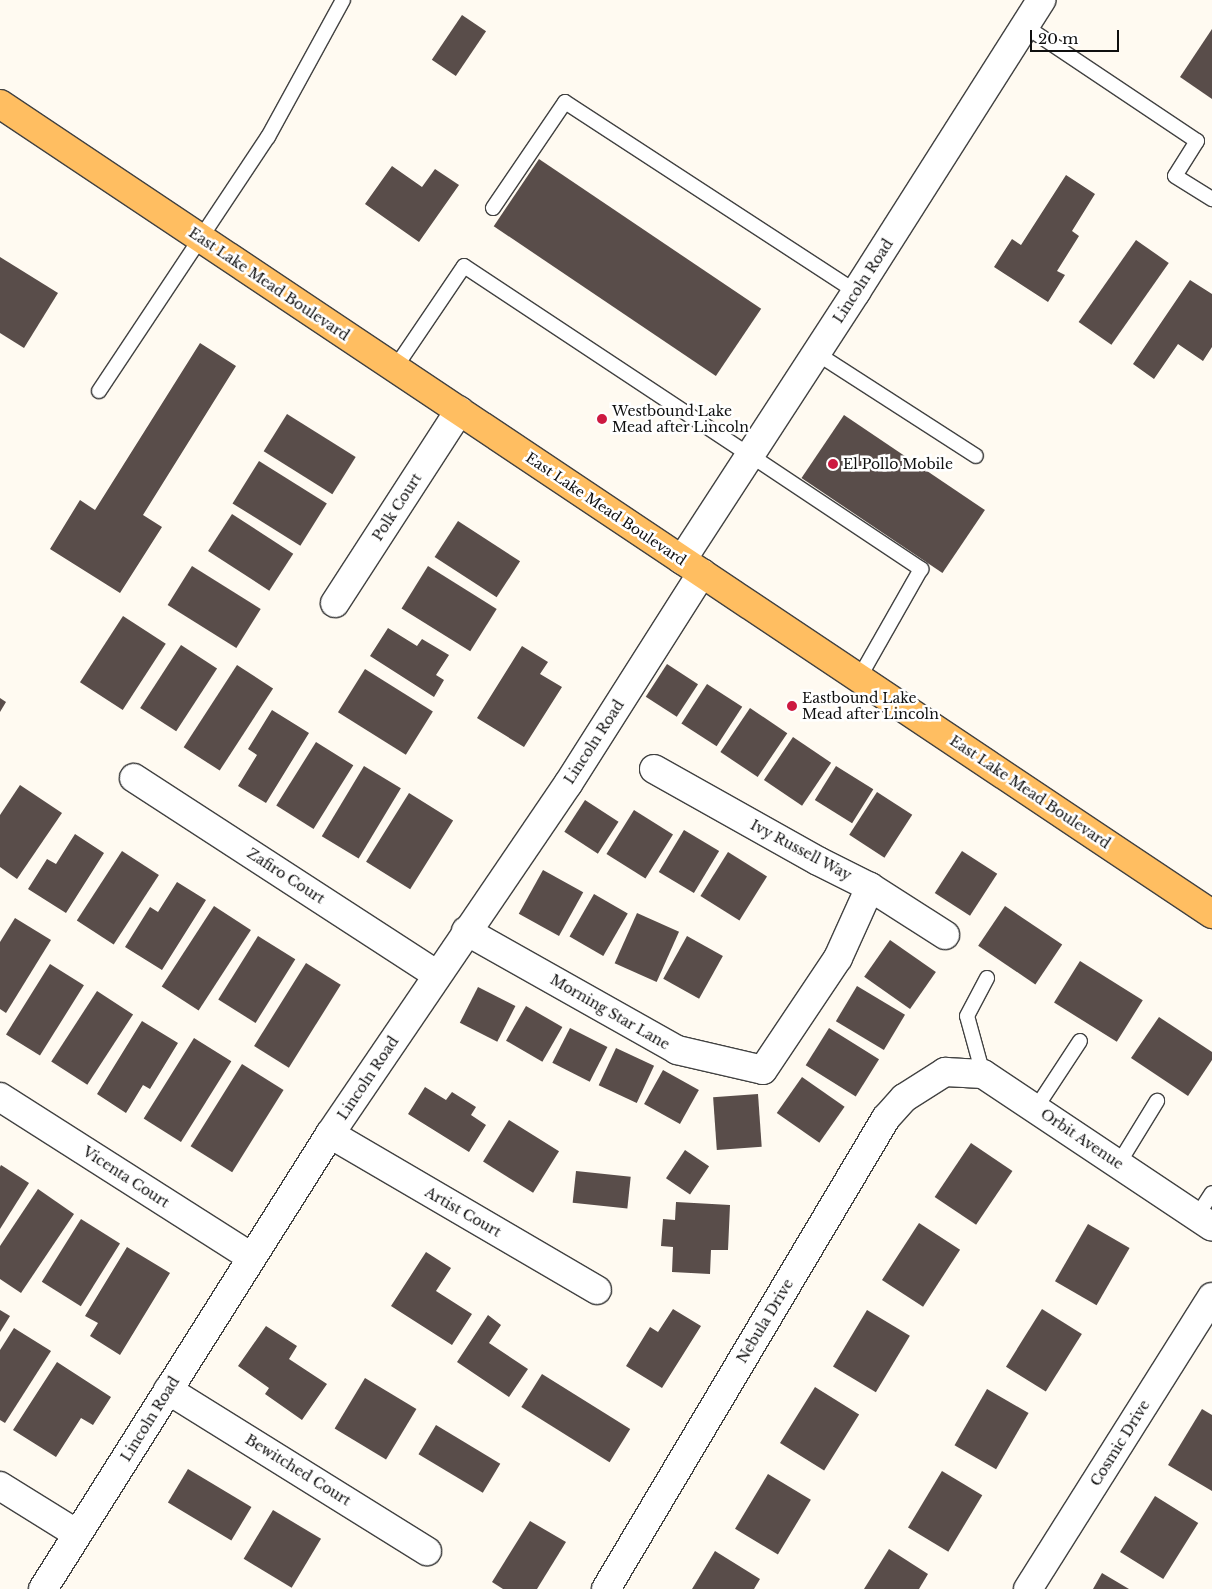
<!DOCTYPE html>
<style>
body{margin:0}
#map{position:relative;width:1212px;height:1589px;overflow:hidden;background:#fffaf1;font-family:"Libre Baskerville",serif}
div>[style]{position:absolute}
.building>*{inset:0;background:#594d4a;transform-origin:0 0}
.roads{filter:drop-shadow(1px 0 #424242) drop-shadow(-1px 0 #424242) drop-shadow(0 1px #424242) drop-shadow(0 -1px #424242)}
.lane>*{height:14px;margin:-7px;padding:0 7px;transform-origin:7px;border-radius:7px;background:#fff}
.street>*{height:28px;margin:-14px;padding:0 14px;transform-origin:14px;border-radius:14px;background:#fff}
.primary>*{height:28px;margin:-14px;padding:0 14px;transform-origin:14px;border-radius:14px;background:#ffbe61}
.dots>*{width:14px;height:14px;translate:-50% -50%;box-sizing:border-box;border:2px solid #fff;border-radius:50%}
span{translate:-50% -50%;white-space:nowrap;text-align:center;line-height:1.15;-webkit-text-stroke:5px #fff;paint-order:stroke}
.street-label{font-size:14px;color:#0f0f0f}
.poi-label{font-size:14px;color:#0f0f0f}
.left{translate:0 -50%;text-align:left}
.scale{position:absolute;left:1030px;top:30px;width:89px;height:22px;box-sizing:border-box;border:2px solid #0f0f0f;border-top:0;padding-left:6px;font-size:15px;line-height:18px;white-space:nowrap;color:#0f0f0f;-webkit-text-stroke:4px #fff;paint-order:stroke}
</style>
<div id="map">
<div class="building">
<i style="left:462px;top:15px;width:29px;height:54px;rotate:34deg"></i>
<i style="clip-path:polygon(1212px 29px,1212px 99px,1180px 77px)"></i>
<i style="left:539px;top:159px;width:268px;height:81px;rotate:34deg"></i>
<i style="clip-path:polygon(392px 166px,422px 187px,435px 169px,459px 185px,419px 242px,365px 204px)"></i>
<i style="clip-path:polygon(1066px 175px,1095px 194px,1072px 231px,1079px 236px,1057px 271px,1065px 275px,1048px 302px,994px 267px,1012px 239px,1021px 245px)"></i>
<i style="left:1136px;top:240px;width:40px;height:100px;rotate:35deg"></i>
<i style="clip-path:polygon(0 257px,58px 293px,24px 348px,0 333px)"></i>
<i style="clip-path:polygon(1190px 280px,1212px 294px,1212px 347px,1203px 361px,1178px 344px,1154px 379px,1133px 364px)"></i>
<i style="clip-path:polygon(200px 343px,236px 366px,143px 515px,162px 527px,120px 593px,50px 549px,80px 500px,95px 510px)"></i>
<i style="left:287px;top:414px;width:81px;height:44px;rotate:32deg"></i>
<i style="left:844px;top:415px;width:170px;height:76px;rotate:34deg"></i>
<i style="left:259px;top:461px;width:80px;height:50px;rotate:32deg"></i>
<i style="left:232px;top:514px;width:73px;height:44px;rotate:33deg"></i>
<i style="left:458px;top:521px;width:74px;height:43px;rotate:33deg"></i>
<i style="left:192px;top:566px;width:81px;height:46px;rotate:32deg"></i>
<i style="left:428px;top:566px;width:81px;height:50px;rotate:32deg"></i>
<i style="left:123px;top:616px;width:51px;height:79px;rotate:33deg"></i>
<i style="clip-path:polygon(388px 628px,417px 646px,422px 639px,449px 655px,436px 675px,444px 680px,434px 697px,370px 656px)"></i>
<i style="left:181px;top:645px;width:43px;height:75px;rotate:33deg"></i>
<i style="clip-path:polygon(522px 646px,548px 662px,540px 674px,562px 687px,524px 747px,477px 718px)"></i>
<i style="left:667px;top:664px;width:37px;height:39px;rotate:33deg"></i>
<i style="left:237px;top:665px;width:43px;height:98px;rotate:33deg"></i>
<i style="left:365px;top:669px;width:80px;height:51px;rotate:32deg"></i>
<i style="left:707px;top:684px;width:42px;height:47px;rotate:33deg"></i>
<i style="clip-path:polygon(0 698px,6px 702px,0 712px)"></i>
<i style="left:750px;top:708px;width:45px;height:53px;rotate:34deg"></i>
<i style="clip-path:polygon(272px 710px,309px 733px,266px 803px,238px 786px,257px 755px,248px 749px)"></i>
<i style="left:793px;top:737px;width:46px;height:52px;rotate:34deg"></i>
<i style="left:316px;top:742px;width:44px;height:75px;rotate:32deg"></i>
<i style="left:364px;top:766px;width:43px;height:82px;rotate:31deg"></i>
<i style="left:836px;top:766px;width:44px;height:40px;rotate:32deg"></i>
<i style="clip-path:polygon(20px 785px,62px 813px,17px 879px,0 867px,0 815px)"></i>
<i style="left:877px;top:792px;width:42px;height:51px;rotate:33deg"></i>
<i style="left:409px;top:793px;width:52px;height:81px;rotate:32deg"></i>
<i style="left:585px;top:800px;width:40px;height:38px;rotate:33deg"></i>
<i style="left:634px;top:810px;width:46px;height:52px;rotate:32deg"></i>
<i style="left:684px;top:830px;width:41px;height:49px;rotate:31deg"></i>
<i style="clip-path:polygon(75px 834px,104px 853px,66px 913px,28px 889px,47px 859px,56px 864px)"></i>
<i style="left:122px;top:851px;width:44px;height:83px;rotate:33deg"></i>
<i style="left:962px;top:851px;width:42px;height:50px;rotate:33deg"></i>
<i style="left:728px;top:852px;width:46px;height:52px;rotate:32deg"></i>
<i style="left:543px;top:870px;width:46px;height:50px;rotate:29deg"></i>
<i style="clip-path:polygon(177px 882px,206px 900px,162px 970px,125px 947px,150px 907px,158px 912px)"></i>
<i style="left:594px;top:894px;width:39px;height:49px;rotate:30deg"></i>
<i style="left:214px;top:906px;width:44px;height:96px;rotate:33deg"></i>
<i style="left:1005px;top:906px;width:69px;height:48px;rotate:34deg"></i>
<i style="left:637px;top:913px;width:46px;height:55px;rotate:24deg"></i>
<i style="clip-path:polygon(15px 918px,51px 940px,6px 1013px,0 1009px,0 942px)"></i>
<i style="left:258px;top:936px;width:44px;height:75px;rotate:32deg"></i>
<i style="left:687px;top:936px;width:41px;height:49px;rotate:29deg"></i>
<i style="left:890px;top:940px;width:56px;height:45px;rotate:35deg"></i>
<i style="left:1080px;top:961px;width:74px;height:49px;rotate:32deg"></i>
<i style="left:306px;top:963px;width:41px;height:98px;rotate:32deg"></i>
<i style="left:50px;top:964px;width:40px;height:83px;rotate:32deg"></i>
<i style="left:857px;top:986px;width:56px;height:41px;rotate:31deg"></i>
<i style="left:478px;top:987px;width:42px;height:40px;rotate:27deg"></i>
<i style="left:97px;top:991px;width:43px;height:84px;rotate:33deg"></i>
<i style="left:526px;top:1006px;width:42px;height:40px;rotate:30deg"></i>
<i style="clip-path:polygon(1159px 1017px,1212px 1052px,1212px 1060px,1188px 1096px,1131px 1058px)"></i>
<i style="clip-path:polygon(142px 1021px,178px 1043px,150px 1089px,143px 1085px,126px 1113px,97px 1094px)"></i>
<i style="left:570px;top:1028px;width:42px;height:39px;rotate:27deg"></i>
<i style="left:829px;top:1028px;width:59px;height:44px;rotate:32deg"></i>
<i style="left:194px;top:1038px;width:44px;height:95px;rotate:32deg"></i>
<i style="left:616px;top:1048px;width:42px;height:41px;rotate:25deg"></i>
<i style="left:242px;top:1064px;width:49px;height:97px;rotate:32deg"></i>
<i style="left:663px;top:1070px;width:41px;height:39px;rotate:29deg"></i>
<i style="left:802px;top:1077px;width:52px;height:44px;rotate:35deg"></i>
<i style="clip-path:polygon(425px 1087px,446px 1100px,452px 1092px,476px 1107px,471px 1115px,486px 1125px,469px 1152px,408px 1114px)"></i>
<i style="left:758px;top:1094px;width:53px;height:45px;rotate:86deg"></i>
<i style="left:509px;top:1120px;width:59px;height:49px;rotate:32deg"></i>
<i style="left:971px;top:1143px;width:50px;height:65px;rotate:34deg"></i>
<i style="left:685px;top:1150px;width:29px;height:34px;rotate:34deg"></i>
<i style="clip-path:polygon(1px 1165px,29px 1183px,0 1229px,0 1167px)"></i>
<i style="left:576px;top:1171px;width:55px;height:32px;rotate:6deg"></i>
<i style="clip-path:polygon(38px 1189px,74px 1214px,21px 1293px,0 1279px,0 1246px)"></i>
<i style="clip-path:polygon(676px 1202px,730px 1205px,728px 1250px,711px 1250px,710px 1274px,672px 1272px,673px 1247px,661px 1246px,663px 1219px,675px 1220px)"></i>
<i style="left:81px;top:1219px;width:46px;height:74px;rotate:32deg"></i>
<i style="left:919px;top:1223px;width:49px;height:68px;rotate:33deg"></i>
<i style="left:1088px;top:1224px;width:48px;height:66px;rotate:30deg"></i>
<i style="clip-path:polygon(127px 1247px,170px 1273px,120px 1355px,90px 1336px,98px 1323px,85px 1316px)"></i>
<i style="clip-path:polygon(426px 1252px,451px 1268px,436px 1291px,472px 1314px,452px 1345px,391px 1306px)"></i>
<i style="clip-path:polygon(673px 1309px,701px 1326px,662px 1388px,626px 1366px,650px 1327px,658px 1332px)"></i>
<i style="left:1042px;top:1309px;width:47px;height:68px;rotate:32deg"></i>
<i style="clip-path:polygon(0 1310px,10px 1316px,0 1332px)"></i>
<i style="left:867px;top:1310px;width:50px;height:66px;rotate:31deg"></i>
<i style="clip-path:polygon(488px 1315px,501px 1325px,489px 1343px,528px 1369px,509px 1397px,457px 1362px)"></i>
<i style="clip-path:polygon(266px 1326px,297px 1346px,289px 1359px,327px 1384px,302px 1420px,265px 1394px,269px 1388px,238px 1366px)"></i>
<i style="clip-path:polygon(14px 1328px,51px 1351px,5px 1423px,0 1420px,0 1350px)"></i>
<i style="clip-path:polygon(57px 1362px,111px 1397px,93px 1425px,81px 1418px,56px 1457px,13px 1430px)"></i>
<i style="left:542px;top:1374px;width:104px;height:39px;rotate:32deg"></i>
<i style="left:365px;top:1378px;width:60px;height:59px;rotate:31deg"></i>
<i style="left:815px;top:1387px;width:52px;height:66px;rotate:32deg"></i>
<i style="left:987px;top:1389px;width:48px;height:65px;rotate:30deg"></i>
<i style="clip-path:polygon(1202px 1409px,1212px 1415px,1212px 1491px,1168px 1465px)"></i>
<i style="left:436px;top:1425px;width:75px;height:34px;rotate:31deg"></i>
<i style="left:188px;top:1469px;width:74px;height:39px;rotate:31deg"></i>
<i style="left:942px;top:1471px;width:47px;height:66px;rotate:31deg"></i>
<i style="left:768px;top:1474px;width:50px;height:64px;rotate:31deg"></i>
<i style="left:1155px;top:1496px;width:51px;height:66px;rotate:32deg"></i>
<i style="left:273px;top:1510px;width:56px;height:57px;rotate:31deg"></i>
<i style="clip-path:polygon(530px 1521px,566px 1542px,537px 1589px,503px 1589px,492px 1582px)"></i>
<i style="clip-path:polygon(889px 1549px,928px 1574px,919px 1589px,864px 1589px)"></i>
<i style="clip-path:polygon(715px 1551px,760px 1579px,754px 1589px,692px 1589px)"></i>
<i style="clip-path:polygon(1102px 1573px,1129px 1589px,1093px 1589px)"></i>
</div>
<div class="roads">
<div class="lane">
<i style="left:1025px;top:26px;width:207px;rotate:33.8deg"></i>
<i style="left:1197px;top:141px;width:41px;rotate:122.2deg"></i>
<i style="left:1175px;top:176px;width:44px;rotate:31.9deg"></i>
<i style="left:493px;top:208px;width:128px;rotate:-55.8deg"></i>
<i style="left:565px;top:102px;width:348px;rotate:33.1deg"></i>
<i style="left:816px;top:353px;width:190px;rotate:32.8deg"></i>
<i style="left:395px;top:368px;width:123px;rotate:-55.9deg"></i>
<i style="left:464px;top:266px;width:343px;rotate:33.5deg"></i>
<i style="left:750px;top:455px;width:206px;rotate:33.7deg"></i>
<i style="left:921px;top:569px;width:125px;rotate:119.6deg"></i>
<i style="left:99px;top:391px;width:305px;rotate:-56.4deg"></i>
<i style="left:268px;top:137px;width:156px;rotate:-61.3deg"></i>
<i style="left:983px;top:1074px;width:60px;rotate:-105.4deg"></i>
<i style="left:967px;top:1016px;width:43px;rotate:-62.2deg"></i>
<i style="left:1036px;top:1108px;width:80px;rotate:-56.7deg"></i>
<i style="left:1119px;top:1163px;width:73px;rotate:-58.5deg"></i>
<i style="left:1197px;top:1216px;width:27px;rotate:-57deg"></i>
</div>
<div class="street">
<i style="left:682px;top:560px;width:320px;rotate:-57deg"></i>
<i style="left:856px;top:292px;width:346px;rotate:-57.6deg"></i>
<i style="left:335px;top:603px;width:229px;rotate:-57.1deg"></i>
<i style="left:654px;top:769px;width:188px;rotate:29.3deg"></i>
<i style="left:818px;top:861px;width:58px;rotate:26.6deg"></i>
<i style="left:870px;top:887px;width:89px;rotate:32.6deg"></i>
<i style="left:134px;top:778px;width:361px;rotate:33deg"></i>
<i style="left:466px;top:931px;width:242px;rotate:29.4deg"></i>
<i style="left:677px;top:1050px;width:88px;rotate:13.1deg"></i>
<i style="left:763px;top:1070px;width:135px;rotate:-56.2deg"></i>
<i style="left:838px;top:958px;width:78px;rotate:-65.7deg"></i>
<i style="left:0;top:1097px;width:298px;rotate:32.5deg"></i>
<i style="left:330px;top:1134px;width:309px;rotate:30.3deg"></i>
<i style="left:168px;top:1390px;width:305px;rotate:31.9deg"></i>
<i style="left:0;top:1486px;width:91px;rotate:31.9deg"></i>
<i style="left:43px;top:1589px;width:538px;rotate:-57.76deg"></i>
<i style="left:330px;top:1134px;width:423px;rotate:-55.8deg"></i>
<i style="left:568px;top:784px;width:250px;rotate:-57.6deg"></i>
<i style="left:606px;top:1589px;width:548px;rotate:-59.27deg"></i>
<i style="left:886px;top:1118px;width:27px;rotate:-48deg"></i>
<i style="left:904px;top:1098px;width:49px;rotate:-32.4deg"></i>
<i style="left:945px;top:1072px;width:38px;rotate:3deg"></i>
<i style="left:983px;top:1074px;width:275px;rotate:33.7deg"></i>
<i style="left:1028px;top:1589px;width:345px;rotate:-57.8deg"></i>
</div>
<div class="primary">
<i style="left:0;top:104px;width:1458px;rotate:33.76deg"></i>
</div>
</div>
<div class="dots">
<i style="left:602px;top:419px;background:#cd1940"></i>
<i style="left:833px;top:464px;background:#cd1940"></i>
<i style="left:792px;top:706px;background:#cd1940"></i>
</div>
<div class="street-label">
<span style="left:863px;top:281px;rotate:-57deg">Lincoln Road</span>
<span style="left:269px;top:284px;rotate:34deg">East Lake Mead Boulevard</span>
<span style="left:397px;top:507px;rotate:-57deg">Polk Court</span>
<span style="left:606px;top:509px;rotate:34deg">East Lake Mead Boulevard</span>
<span style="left:594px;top:742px;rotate:-57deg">Lincoln Road</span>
<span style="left:1030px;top:792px;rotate:34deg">East Lake Mead Boulevard</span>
<span style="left:801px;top:850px;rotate:28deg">Ivy Russell Way</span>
<span style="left:286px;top:876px;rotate:33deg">Zafiro Court</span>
<span style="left:610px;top:1012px;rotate:30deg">Morning Star Lane</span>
<span style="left:368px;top:1078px;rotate:-56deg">Lincoln Road</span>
<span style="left:1082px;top:1139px;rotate:34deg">Orbit Avenue</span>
<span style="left:126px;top:1177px;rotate:33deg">Vicenta Court</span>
<span style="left:463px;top:1212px;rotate:30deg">Artist Court</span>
<span style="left:765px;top:1321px;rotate:-59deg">Nebula Drive</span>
<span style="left:150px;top:1419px;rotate:-58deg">Lincoln Road</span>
<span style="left:1120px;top:1443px;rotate:-58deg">Cosmic Drive</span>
<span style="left:298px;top:1470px;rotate:32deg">Bewitched Court</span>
</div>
<div class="poi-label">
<span class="left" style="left:612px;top:419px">Westbound Lake<br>Mead after Lincoln</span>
<span class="left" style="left:843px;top:464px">El Pollo Mobile</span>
<span class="left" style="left:802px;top:706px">Eastbound Lake<br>Mead after Lincoln</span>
</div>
<div class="scale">20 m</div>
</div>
